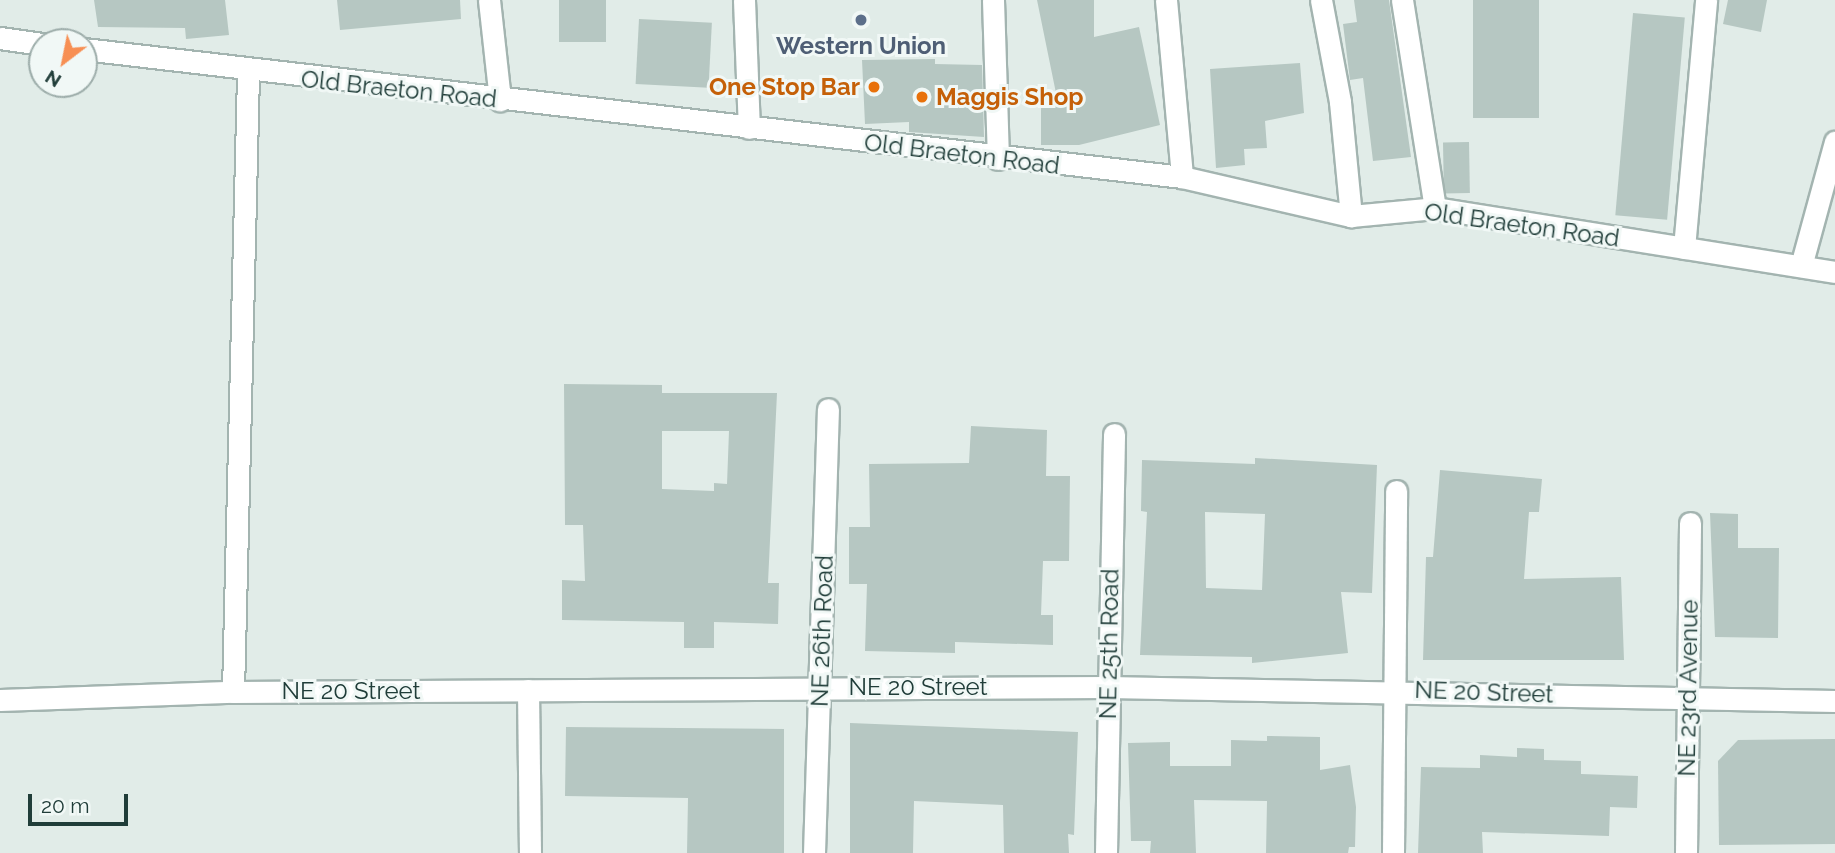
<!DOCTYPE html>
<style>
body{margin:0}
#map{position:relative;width:1835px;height:853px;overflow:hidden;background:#e1ece8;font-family:Raleway,sans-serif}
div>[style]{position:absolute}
.building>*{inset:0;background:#b6c7c2;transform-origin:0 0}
.roads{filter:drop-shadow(2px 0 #a3b4b0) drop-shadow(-2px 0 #a3b4b0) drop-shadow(0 2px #a3b4b0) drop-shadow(0 -2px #a3b4b0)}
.street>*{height:21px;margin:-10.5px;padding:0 10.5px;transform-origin:10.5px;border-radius:10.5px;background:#fff}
.secondary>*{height:21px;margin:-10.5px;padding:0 10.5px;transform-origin:10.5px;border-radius:10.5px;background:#fff}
.dots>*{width:19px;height:19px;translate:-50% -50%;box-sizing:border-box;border:4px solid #f1f8f6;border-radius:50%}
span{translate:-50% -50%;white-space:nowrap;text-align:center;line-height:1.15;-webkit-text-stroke:6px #f1f8f6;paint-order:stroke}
.service-label{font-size:24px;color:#4e5e75;font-weight:700}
.food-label{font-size:24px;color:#c56008;font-weight:700}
.right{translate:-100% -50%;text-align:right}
.left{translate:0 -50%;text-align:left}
.street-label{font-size:24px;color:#203d39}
.north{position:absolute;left:28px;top:28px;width:70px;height:70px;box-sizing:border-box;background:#f1f8f6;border:2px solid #9dadaa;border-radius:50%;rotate:212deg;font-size:19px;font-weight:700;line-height:28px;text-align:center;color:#203d39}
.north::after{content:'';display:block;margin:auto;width:24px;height:32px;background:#f78f53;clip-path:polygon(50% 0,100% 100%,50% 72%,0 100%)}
.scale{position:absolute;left:28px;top:794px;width:100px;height:32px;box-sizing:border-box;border:4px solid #203d39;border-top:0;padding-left:9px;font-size:21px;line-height:24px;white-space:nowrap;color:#203d39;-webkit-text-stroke:5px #f1f8f6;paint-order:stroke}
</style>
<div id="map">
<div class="building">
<i style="clip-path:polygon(94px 0,225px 0,229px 35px,186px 39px,185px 28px,98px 27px)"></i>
<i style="clip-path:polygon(337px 0,460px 0,461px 19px,340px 30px)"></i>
<i style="left:559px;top:0;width:47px;height:42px"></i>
<i style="clip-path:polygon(1037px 0,1094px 0,1094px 37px,1139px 27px,1160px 125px,1079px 145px,1041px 145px,1041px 103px,1058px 103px)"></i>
<i style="clip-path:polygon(1354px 0,1389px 0,1411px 157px,1373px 161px,1363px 78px,1350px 80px,1343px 24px,1357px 22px)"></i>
<i style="left:1473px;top:0;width:66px;height:118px"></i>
<i style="clip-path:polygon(1728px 0,1767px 0,1761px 32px,1723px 24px)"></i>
<i style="left:1633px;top:13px;width:52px;height:203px;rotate:5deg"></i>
<i style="left:639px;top:19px;width:73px;height:65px;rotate:3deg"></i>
<i style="clip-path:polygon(935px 59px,935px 64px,982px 65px,984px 137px,909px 132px,909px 122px,865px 124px,862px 60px)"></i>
<i style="clip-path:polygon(1300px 63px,1304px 113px,1265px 121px,1267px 148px,1244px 149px,1245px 165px,1216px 168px,1210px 69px)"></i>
<i style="left:1469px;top:142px;width:51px;height:26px;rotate:89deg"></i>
<i style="clip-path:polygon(evenodd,564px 384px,662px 385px,662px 393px,777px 393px,768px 583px,779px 583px,778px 624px,714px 622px,714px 648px,684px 648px,684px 622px,562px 620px,562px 580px,585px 581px,583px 525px,565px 525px,564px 384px,662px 431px,729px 431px,727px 484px,714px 483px,714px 491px,662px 489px,662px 431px)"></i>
<i style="clip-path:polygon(971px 426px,1047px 430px,1046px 476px,1070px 476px,1069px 561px,1043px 561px,1041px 615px,1053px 615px,1053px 645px,955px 642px,955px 653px,865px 651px,867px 584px,849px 584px,849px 527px,870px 527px,869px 464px,969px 463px)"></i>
<i style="clip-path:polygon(evenodd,1255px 458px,1377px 465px,1372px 593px,1341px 592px,1348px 653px,1252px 663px,1252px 657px,1140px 655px,1147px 512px,1141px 511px,1142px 460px,1255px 464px,1255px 458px,1205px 512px,1265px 514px,1262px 590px,1206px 588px,1205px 512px)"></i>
<i style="clip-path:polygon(1440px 470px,1542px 479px,1539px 512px,1529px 512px,1524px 579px,1621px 577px,1624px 660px,1423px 660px,1426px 557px,1433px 557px)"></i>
<i style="clip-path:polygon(1710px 513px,1738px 514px,1738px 548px,1779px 548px,1778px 638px,1715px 637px)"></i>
<i style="clip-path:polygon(850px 723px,1078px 732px,1074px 835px,1068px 834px,1069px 853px,1004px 853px,1003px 805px,914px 801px,913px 853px,850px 853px)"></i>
<i style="clip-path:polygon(566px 727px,784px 729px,784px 853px,687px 853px,688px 798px,565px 796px)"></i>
<i style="clip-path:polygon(1267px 736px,1320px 737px,1320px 770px,1350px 765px,1356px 807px,1355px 847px,1349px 847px,1348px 853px,1266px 853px,1267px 801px,1194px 800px,1196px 853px,1150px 853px,1151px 841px,1131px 841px,1128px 743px,1170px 742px,1170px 766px,1231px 766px,1231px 740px,1267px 741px)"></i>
<i style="clip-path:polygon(1835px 739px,1835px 844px,1719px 845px,1718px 761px,1738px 740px)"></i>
<i style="clip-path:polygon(1517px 748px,1544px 749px,1544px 760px,1581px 761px,1581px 774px,1638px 776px,1637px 808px,1610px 807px,1609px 836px,1482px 832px,1483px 853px,1418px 853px,1421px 767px,1480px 768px,1480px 755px,1517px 757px)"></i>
</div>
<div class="roads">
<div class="street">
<i style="left:489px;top:0;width:101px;rotate:83.7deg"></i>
<i style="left:744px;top:0;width:128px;rotate:87.8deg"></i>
<i style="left:993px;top:0;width:159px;rotate:88.2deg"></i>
<i style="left:1166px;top:0;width:178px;rotate:84.8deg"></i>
<i style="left:1321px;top:0;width:104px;rotate:79.4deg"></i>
<i style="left:1340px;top:102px;width:115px;rotate:84.5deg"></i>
<i style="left:1402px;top:0;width:211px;rotate:81deg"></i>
<i style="left:1684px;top:248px;width:249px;rotate:-84.9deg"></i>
<i style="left:1801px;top:266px;width:129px;rotate:-74.7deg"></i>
<i style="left:528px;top:690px;width:163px;rotate:89.3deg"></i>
<i style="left:233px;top:692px;width:620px;rotate:-88.61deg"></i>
<i style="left:0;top:700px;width:233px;rotate:-2deg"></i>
<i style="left:233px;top:692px;width:875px;rotate:-0.33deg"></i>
<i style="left:1108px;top:687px;width:727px;rotate:1.1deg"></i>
<i style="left:814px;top:853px;width:444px;rotate:-88.2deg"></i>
<i style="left:1106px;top:853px;width:419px;rotate:-88.9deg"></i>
<i style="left:1393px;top:853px;width:362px;rotate:-89.5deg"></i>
<i style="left:1686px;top:853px;width:330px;rotate:-89.3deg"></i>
</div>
<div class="secondary">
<i style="left:0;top:38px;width:42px;rotate:8.1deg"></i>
<i style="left:84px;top:49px;width:1105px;rotate:6.65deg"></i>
<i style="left:1182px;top:177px;width:173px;rotate:13deg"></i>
<i style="left:1351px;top:216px;width:84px;rotate:-5.4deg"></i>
<i style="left:1435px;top:208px;width:405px;rotate:9.1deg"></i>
</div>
</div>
<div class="dots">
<i style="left:861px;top:20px;background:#5c6f8a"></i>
<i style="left:874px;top:87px;background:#e8710a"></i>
<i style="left:922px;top:97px;background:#e8710a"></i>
</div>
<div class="service-label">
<span style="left:861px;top:46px">Western Union</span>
</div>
<div class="food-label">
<span class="right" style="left:860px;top:87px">One Stop Bar</span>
<span class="left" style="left:936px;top:97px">Maggis Shop</span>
</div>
<div class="street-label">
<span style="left:399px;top:89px;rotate:6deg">Old Braeton Road</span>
<span style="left:962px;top:154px;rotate:7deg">Old Braeton Road</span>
<span style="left:1522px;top:225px;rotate:8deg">Old Braeton Road</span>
<span style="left:822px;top:631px;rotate:-88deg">NE 26th Road</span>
<span style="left:1109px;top:644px;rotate:-89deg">NE 25th Road</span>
<span style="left:918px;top:687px">NE 20 Street</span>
<span style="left:1688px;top:688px;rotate:-89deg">NE 23rd Avenue</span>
<span style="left:351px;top:691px">NE 20 Street</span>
<span style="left:1484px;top:692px;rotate:2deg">NE 20 Street</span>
</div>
<div class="north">N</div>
<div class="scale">20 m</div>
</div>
